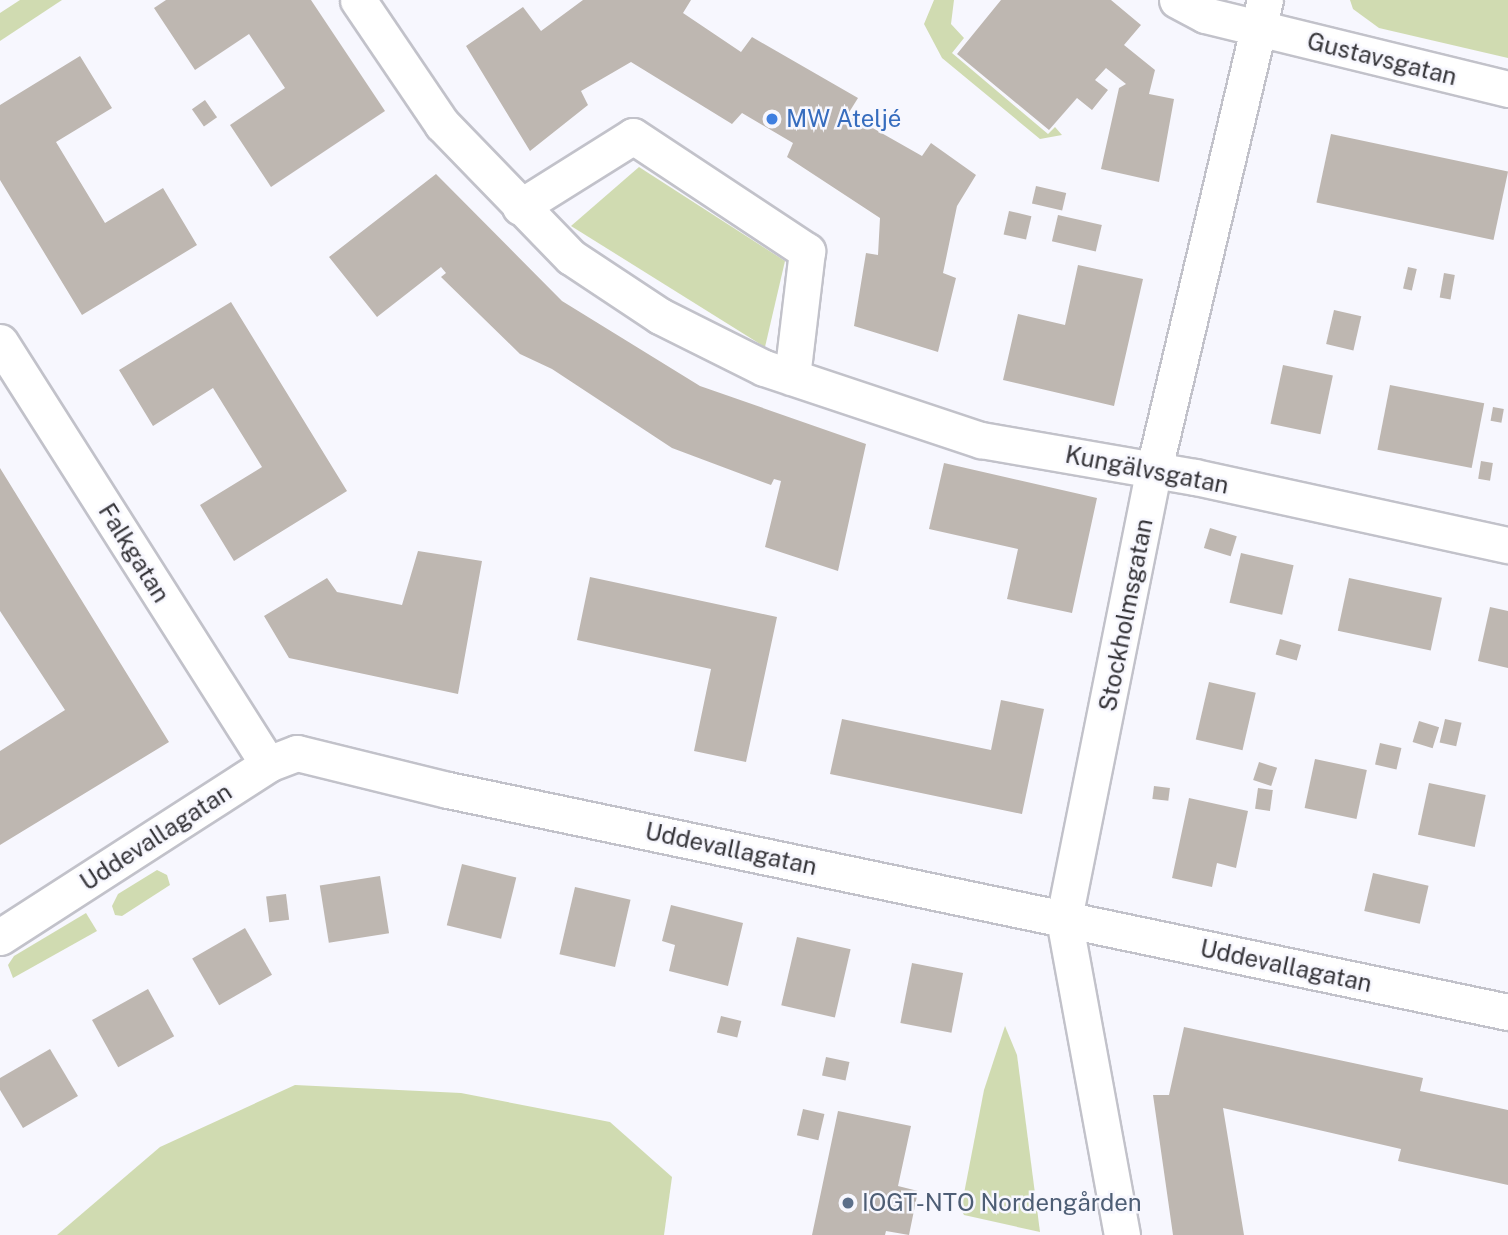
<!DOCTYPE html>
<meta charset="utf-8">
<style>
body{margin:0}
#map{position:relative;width:1508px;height:1235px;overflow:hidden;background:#f7f7fe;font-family:"Public Sans",sans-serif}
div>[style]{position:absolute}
.green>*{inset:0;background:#d0dbb1}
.building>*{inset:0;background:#beb7b1;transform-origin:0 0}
.roads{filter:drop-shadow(2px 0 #c2c2ca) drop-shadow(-2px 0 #c2c2ca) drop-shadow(0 2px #c2c2ca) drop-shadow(0 -2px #c2c2ca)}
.minor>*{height:35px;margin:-17.5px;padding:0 17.5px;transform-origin:17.5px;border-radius:17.5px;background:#fff}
.dots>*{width:19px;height:19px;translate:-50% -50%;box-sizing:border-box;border:4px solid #f7f7fe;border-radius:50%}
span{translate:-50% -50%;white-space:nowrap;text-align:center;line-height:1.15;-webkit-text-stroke:5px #f7f7fe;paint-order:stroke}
.street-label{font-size:24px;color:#363539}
.shop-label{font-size:24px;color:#366cbe}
.left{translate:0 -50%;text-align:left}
.service-label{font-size:24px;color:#4e5e75}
</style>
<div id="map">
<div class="green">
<i style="clip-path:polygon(20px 0,62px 0,0 41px,0 13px)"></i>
<i style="clip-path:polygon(934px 0,954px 0,951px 24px,964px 38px,952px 53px,1048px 134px,1055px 127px,1062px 135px,1040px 139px,942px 58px,924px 24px)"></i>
<i style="clip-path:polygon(1350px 0,1508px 0,1508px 58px,1379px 28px,1353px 9px)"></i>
<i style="clip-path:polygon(639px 167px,785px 261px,765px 347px,571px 226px)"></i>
<i style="clip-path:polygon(157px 870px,167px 875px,170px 885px,122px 916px,115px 915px,112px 906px,118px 894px)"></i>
<i style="clip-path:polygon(86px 913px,97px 931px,13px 978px,8px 965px,14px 956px)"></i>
<i style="clip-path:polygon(1005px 1026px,1017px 1055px,1040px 1232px,964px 1215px,961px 1209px,984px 1090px)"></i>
<i style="clip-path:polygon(295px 1085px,461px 1093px,610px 1122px,672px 1177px,664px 1235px,57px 1235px,160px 1147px)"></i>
</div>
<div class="building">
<i style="clip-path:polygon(166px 0,311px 0,385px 111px,271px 187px,230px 125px,285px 88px,249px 34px,195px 70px,154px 8px)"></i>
<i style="clip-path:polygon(583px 0,691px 0,683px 13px,741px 52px,752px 37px,858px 98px,848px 114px,922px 156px,931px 143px,976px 175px,957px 206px,943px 273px,956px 278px,938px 352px,854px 326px,866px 253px,878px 255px,880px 218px,787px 157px,793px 143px,742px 113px,732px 124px,631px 62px,581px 91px,588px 105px,530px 151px,466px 46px,523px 7px,541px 31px)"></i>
<i style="clip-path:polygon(1001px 0,1111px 0,1141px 25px,1124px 45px,1155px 70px,1149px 94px,1174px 99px,1159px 182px,1101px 169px,1119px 88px,1126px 84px,1106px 68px,1095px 80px,1108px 90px,1092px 110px,1077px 98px,1049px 130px,957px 54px)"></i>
<i style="clip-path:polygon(80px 56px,112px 108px,56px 142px,105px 223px,163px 188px,197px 245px,82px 315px,0 180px,0 105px)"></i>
<i style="left:205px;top:100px;width:21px;height:16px;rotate:55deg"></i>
<i style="left:1331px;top:134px;width:181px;height:70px;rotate:12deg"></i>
<i style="clip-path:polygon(436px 174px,562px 301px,700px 386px,866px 444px,838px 571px,765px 547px,781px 481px,774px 479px,771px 485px,672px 448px,552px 369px,520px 354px,441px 277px,446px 273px,441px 267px,377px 317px,329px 257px)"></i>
<i style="left:1036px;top:186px;width:31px;height:18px;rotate:13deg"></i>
<i style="left:1009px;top:211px;width:23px;height:24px;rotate:13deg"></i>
<i style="left:1058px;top:215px;width:45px;height:27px;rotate:13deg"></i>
<i style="clip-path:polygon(1078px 265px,1143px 279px,1114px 406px,1003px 380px,1018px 314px,1065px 325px)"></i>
<i style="left:1408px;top:267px;width:9px;height:22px;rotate:13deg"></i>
<i style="left:1444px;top:273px;width:11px;height:25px;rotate:10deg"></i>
<i style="clip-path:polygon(231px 302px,347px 491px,234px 561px,200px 505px,262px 467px,213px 388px,153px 426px,119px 370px)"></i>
<i style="left:1334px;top:310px;width:28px;height:35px;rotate:13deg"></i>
<i style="left:1283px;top:365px;width:51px;height:60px;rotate:12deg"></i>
<i style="left:1390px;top:385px;width:96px;height:66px;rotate:11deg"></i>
<i style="left:1493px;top:407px;width:11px;height:14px;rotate:10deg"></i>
<i style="left:1481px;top:461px;width:12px;height:18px;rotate:9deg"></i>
<i style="clip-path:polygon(944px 463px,1097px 498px,1072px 613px,1007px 599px,1018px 549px,929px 529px)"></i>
<i style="clip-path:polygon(0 468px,169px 742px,0 845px,0 751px,65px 710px,0 611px)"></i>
<i style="left:1210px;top:528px;width:28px;height:21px;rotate:17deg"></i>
<i style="clip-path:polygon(418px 551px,482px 561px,458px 694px,289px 658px,264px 616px,327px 578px,337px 592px,402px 605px)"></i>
<i style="left:1241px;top:553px;width:54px;height:51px;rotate:13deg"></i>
<i style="clip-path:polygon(590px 577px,777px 617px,746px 762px,694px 751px,711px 669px,577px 640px)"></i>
<i style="left:1349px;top:578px;width:95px;height:54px;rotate:12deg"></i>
<i style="clip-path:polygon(1490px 607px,1508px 611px,1508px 668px,1478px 661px)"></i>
<i style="left:1280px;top:639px;width:22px;height:16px;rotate:16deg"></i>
<i style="left:1209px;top:682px;width:48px;height:59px;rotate:13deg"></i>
<i style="clip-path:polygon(1001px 700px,1044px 709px,1022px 814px,830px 774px,842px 719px,991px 750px)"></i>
<i style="left:1445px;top:719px;width:17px;height:24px;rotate:13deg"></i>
<i style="left:1419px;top:721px;width:21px;height:22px;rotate:17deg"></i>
<i style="left:1380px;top:743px;width:22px;height:22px;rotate:13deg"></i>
<i style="left:1315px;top:759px;width:53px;height:50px;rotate:12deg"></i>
<i style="left:1259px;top:762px;width:19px;height:19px;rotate:18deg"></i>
<i style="left:1429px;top:783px;width:58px;height:53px;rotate:12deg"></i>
<i style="left:1154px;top:786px;width:16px;height:13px;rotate:7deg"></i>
<i style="left:1258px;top:788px;width:15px;height:21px;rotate:8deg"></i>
<i style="clip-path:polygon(1189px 798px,1248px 811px,1236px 868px,1217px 863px,1212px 887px,1172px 878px)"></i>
<i style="left:462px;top:864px;width:56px;height:63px;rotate:14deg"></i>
<i style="left:1373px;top:873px;width:57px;height:39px;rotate:13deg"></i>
<i style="left:380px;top:876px;width:58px;height:61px;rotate:81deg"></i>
<i style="left:575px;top:887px;width:57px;height:69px;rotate:13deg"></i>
<i style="left:286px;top:894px;width:26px;height:20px;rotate:83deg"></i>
<i style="clip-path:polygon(671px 905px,743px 923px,728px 986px,669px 971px,675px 945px,662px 941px)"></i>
<i style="left:245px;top:928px;width:54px;height:61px;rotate:60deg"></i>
<i style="left:797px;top:937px;width:55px;height:70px;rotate:13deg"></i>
<i style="left:912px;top:963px;width:52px;height:61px;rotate:11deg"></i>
<i style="left:148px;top:989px;width:54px;height:64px;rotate:61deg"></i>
<i style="left:721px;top:1016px;width:21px;height:17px;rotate:14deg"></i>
<i style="clip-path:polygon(1184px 1027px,1423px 1078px,1420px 1091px,1508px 1110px,1508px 1185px,1398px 1161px,1401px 1149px,1223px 1108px,1244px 1235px,1173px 1235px,1153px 1095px,1169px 1095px)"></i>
<i style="clip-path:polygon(50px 1049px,78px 1096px,23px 1128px,0 1090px,0 1078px)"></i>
<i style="left:826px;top:1057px;width:24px;height:19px;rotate:12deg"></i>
<i style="left:803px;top:1109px;width:22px;height:27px;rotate:13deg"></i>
<i style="clip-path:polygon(838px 1111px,911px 1126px,898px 1186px,918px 1191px,909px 1235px,886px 1231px,885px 1235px,812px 1235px)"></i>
</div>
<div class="roads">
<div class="minor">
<i style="left:358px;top:0;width:150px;rotate:55.9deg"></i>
<i style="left:442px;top:124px;width:185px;rotate:45.9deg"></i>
<i style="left:571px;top:257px;width:107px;rotate:33.5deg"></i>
<i style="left:660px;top:316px;width:116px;rotate:26.6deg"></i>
<i style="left:764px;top:368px;width:229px;rotate:18.4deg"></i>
<i style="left:981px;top:440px;width:217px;rotate:9.8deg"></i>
<i style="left:1195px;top:477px;width:320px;rotate:12.3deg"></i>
<i style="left:1177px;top:0;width:32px;rotate:28deg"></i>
<i style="left:1205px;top:15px;width:312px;rotate:13.7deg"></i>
<i style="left:520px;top:207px;width:133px;rotate:-32.1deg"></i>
<i style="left:633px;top:136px;width:209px;rotate:33.5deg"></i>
<i style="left:807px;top:251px;width:127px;rotate:96.8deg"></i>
<i style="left:0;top:342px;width:500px;rotate:57.6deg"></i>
<i style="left:0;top:937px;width:319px;rotate:-32.8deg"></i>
<i style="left:268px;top:764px;width:31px;rotate:-21deg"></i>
<i style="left:297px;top:753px;width:155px;rotate:13.8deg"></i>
<i style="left:448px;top:790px;width:1083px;rotate:11.83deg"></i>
<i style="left:1122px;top:1235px;width:322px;rotate:-100.4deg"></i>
<i style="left:1064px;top:918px;width:458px;rotate:-78.7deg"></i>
<i style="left:1154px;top:469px;width:482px;rotate:-76.7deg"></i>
</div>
</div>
<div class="dots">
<i style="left:772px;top:119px;background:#3f7fe0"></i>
<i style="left:848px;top:1203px;background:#5c6f8a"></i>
</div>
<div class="street-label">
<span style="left:1382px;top:59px;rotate:14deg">Gustavsgatan</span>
<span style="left:1147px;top:470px;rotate:11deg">Kungälvsgatan</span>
<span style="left:134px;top:553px;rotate:58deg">Falkgatan</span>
<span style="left:1126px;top:615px;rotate:-79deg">Stockholmsgatan</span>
<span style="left:156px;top:837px;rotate:-33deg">Uddevallagatan</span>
<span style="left:731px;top:849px;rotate:12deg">Uddevallagatan</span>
<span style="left:1286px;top:966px;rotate:12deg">Uddevallagatan</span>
</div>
<div class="shop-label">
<span class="left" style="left:786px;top:119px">MW Ateljé</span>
</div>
<div class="service-label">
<span class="left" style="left:862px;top:1203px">IOGT-NTO Nordengården</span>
</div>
</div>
